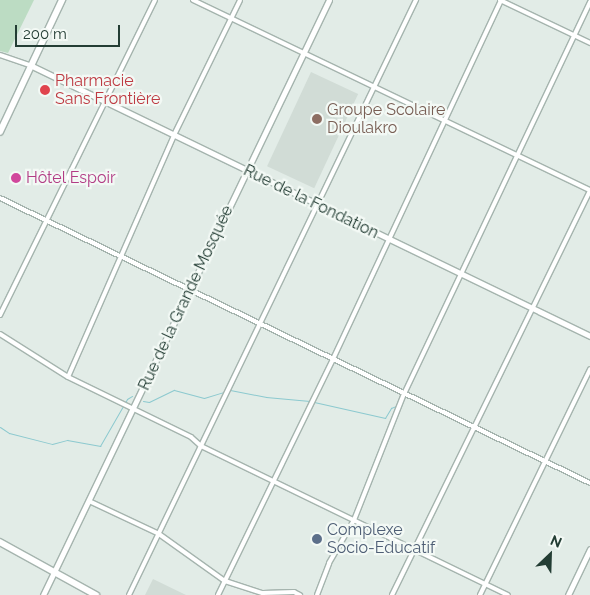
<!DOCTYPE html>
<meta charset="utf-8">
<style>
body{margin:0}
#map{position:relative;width:590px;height:595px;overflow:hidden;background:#e2ece7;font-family:Raleway,sans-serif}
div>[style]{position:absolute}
.built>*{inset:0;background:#d1dcd6;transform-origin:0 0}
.green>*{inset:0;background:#bcdcc3}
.stream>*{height:1px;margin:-0.5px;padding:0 0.5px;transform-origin:0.5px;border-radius:0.5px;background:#8cc9cf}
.roads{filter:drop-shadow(1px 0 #a5b4ae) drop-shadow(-1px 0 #a5b4ae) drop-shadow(0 1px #a5b4ae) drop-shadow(0 -1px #a5b4ae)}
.minor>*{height:4px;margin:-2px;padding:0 2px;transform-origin:2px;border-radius:2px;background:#fff}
.tertiary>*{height:5px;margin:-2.5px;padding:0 2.5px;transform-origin:2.5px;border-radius:2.5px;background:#fff}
.secondary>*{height:5.5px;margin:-2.75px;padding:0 2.75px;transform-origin:2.75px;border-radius:2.75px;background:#fff}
.dots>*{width:14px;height:14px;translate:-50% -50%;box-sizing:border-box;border:2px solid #f3f9f5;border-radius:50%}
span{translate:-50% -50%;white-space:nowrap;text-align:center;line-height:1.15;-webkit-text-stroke:4.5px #f3f9f5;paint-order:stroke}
.health-label{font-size:16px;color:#be3a42}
.left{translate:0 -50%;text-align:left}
.education-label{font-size:16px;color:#785e54}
.hotel-label{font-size:16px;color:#b23c85}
.street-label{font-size:16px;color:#233d34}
.service-label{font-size:16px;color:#4e5e75}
.north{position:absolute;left:525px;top:530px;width:50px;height:50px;-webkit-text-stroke:4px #f3f9f5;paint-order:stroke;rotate:24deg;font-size:14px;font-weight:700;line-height:20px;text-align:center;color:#233d34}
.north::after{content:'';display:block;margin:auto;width:18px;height:22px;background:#233d34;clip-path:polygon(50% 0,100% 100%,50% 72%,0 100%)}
.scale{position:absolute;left:15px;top:25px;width:105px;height:22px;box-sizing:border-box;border:2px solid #233d34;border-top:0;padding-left:6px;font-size:15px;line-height:18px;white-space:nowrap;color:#233d34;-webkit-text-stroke:4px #f3f9f5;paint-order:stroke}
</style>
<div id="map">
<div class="built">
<i style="left:311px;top:72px;width:52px;height:104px;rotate:25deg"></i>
<i style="clip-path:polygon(153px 579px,186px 595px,145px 595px)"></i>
</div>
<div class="green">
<i style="clip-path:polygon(0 0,34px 0,8px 53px,0 51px)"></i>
</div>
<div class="stream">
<i style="left:230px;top:390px;width:37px;rotate:11deg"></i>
<i style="left:266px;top:397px;width:44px;rotate:5.2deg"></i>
<i style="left:143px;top:401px;width:6px;rotate:9deg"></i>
<i style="left:149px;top:402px;width:28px;rotate:-26deg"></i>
<i style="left:174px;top:390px;width:31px;rotate:15deg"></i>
<i style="left:204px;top:398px;width:21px;rotate:-17deg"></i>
<i style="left:314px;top:402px;width:73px;rotate:12.7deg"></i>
<i style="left:385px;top:418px;width:12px;rotate:-59deg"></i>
<i style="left:391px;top:408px;width:5px;rotate:-22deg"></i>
<i style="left:0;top:427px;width:11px;rotate:34deg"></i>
<i style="left:9px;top:433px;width:44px;rotate:14.3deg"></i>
<i style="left:52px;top:444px;width:16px;rotate:-15deg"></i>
<i style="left:67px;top:440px;width:34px;rotate:10deg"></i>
<i style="left:100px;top:446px;width:54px;rotate:-60.1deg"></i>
<i style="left:127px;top:399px;width:6px;rotate:-31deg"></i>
</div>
<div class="roads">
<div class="minor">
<i style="left:193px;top:0;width:440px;rotate:25.6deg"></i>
<i style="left:500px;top:0;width:100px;rotate:25.5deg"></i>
<i style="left:0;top:55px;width:34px;rotate:19deg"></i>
<i style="left:0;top:198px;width:655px;rotate:25.78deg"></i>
<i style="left:0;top:315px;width:351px;rotate:-63.8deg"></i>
<i style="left:0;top:334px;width:80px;rotate:32.3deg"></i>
<i style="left:68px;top:377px;width:137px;rotate:26deg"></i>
<i style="left:191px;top:437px;width:13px;rotate:42deg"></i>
<i style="left:201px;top:446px;width:341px;rotate:25.9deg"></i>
<i style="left:68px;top:377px;width:264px;rotate:-66.3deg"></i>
<i style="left:174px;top:135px;width:150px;rotate:-63.9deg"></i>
<i style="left:89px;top:501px;width:77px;rotate:25.2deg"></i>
<i style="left:159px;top:534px;width:81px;rotate:35.5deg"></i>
<i style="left:225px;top:581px;width:40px;rotate:18deg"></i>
<i style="left:263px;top:593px;width:31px;rotate:-2deg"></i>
<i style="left:294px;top:592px;width:7px;rotate:27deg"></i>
<i style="left:129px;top:595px;width:661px;rotate:-64.25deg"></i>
<i style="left:218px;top:595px;width:263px;rotate:-64deg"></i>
<i style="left:333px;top:359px;width:396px;rotate:-64.9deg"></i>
<i style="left:317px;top:595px;width:34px;rotate:-69deg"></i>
<i style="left:329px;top:563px;width:50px;rotate:-59.8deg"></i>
<i style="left:354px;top:520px;width:136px;rotate:-68.4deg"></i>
<i style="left:404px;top:394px;width:434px;rotate:-64.6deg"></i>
<i style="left:392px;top:595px;width:451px;rotate:-63.9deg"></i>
<i style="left:480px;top:595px;width:251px;rotate:-64deg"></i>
</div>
<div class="tertiary">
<i style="left:32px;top:66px;width:620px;rotate:25.82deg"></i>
<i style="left:43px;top:595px;width:660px;rotate:-64.33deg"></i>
<i style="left:568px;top:595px;width:51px;rotate:-64.4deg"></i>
</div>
<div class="secondary">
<i style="left:0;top:132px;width:146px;rotate:-64.8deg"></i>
<i style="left:0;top:542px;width:110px;rotate:28.9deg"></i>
</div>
</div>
<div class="dots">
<i style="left:45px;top:90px;background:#e0444e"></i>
<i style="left:317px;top:119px;background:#8d6e63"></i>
<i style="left:16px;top:178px;background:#d1479c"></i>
<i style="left:317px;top:539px;background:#5c6f8a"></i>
</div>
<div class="health-label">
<span class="left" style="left:55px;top:90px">Pharmacie<br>Sans Frontière</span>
</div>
<div class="education-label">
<span class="left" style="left:327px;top:119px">Groupe Scolaire<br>Dioulakro</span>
</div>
<div class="hotel-label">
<span class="left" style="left:26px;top:178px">Hôtel Espoir</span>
</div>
<div class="street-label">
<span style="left:311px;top:202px;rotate:26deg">Rue de la Fondation</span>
<span style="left:186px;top:298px;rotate:-65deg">Rue de la Grande Mosquée</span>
</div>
<div class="service-label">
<span class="left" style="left:327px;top:539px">Complexe<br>Socio-Educatif</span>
</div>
<div class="north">N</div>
<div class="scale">200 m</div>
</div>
